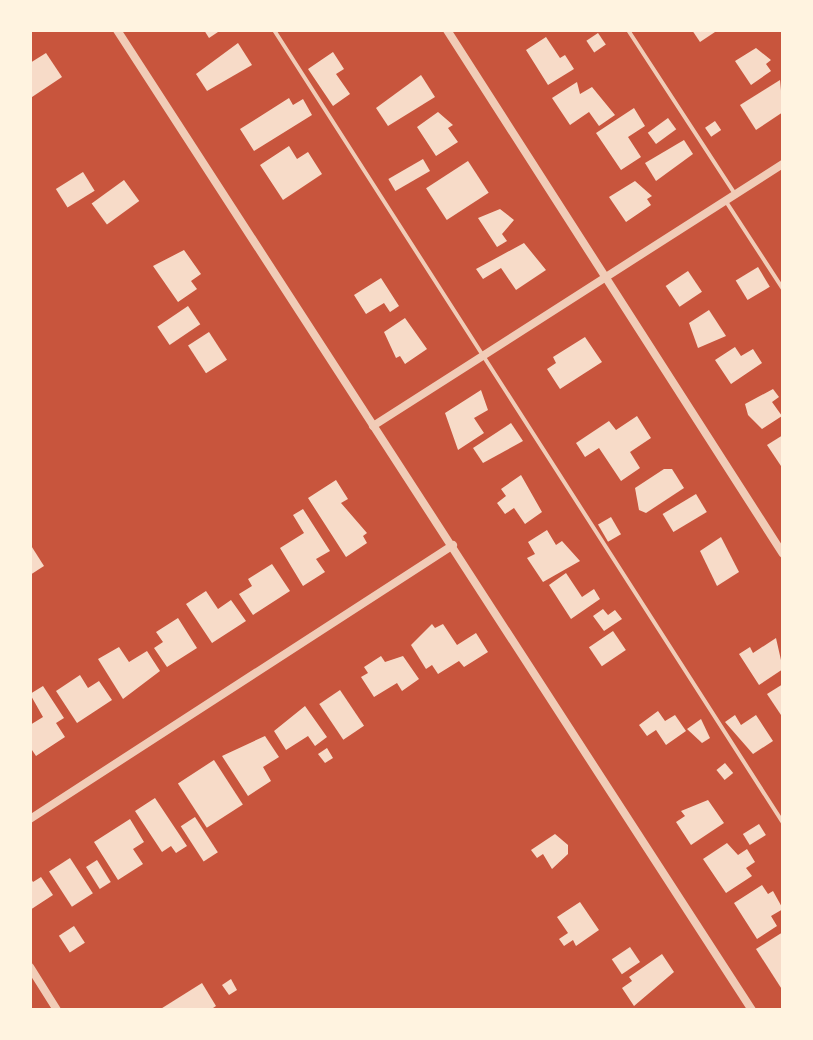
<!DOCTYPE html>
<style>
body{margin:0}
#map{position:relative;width:813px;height:1040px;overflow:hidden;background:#c8553d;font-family:"Noto Sans",sans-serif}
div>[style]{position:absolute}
.building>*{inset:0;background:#f7dbc8;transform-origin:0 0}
.service>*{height:4px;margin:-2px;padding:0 2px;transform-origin:2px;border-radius:2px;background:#f1ccb7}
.minor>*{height:8px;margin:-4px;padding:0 4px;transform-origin:4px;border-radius:4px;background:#f1ccb7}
span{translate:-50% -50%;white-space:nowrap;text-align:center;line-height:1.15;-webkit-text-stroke:8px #fff3e0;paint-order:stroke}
.frame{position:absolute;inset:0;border:32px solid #fff3e0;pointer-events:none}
</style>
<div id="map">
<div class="building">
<i style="clip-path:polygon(204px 30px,221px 30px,209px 38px)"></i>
<i style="clip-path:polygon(692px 30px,718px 30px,700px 42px)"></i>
<i style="left:598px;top:33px;width:14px;height:14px;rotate:56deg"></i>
<i style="clip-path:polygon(546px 37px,560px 58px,565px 55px,574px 69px,548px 85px,526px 50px)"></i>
<i style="clip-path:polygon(238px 43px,252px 65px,207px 91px,196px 74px)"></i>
<i style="clip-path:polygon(756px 48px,771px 60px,766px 64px,771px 71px,751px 85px,735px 61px)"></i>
<i style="clip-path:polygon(333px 52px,344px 69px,336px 74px,350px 94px,333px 106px,308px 69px)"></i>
<i style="clip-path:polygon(46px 53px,62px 77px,32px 97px,30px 63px)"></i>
<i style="clip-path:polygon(421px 75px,435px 97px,388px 126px,376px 108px)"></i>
<i style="clip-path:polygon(780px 80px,783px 112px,756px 130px,740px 105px)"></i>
<i style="clip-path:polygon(577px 82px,580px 94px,592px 87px,615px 115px,599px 126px,589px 112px,570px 125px,552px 98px)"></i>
<i style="clip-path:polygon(289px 98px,293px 105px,303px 99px,312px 115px,254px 151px,240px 129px)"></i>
<i style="clip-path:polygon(634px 108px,645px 126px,628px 137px,641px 157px,621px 170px,596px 133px)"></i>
<i style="clip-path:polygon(438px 112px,453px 125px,448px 128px,458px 142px,436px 156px,417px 127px)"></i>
<i style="left:668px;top:118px;width:14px;height:25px;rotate:54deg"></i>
<i style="left:715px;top:121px;width:11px;height:12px;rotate:56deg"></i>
<i style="clip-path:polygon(684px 140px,693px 154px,656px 181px,645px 163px)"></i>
<i style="clip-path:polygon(289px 146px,297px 159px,308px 152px,322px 174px,283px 200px,260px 165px)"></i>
<i style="left:423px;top:159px;width:14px;height:40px;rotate:60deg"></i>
<i style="left:468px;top:161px;width:38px;height:50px;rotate:57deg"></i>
<i style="left:83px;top:172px;width:22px;height:32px;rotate:58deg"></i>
<i style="left:124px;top:180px;width:26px;height:40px;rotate:54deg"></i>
<i style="clip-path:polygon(635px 181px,652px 196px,647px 199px,651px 205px,626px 222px,609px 197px)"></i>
<i style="clip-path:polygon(500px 209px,514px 220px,502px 234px,507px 241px,497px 247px,478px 218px)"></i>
<i style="clip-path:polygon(524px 243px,546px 270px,516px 290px,501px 268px,483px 279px,476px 269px)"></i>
<i style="clip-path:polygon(184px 250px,201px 274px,191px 281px,197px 289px,178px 302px,153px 266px)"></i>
<i style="left:758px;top:267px;width:23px;height:26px;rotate:59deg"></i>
<i style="left:688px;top:271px;width:25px;height:27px;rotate:56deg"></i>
<i style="clip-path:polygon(381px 278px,399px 306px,390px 312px,384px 303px,366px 314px,354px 295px)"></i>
<i style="left:188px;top:306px;width:22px;height:37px;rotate:56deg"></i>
<i style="clip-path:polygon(709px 310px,726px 336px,698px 348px,689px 323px)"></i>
<i style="clip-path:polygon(405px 318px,427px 349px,405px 364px,400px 356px,396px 358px,384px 332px)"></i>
<i style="left:209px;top:332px;width:33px;height:25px;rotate:57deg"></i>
<i style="clip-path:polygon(585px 337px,602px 362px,560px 389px,547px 369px,556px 363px,553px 357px)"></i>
<i style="clip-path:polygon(735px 347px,741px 356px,753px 349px,762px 363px,731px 384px,715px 360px)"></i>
<i style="clip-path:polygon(773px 389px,779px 397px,772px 402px,782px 416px,762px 429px,748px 415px,745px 404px)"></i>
<i style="clip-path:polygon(481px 390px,488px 410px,474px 418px,484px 433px,458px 450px,445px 413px)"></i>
<i style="clip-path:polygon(637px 416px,651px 438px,630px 452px,640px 468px,621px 481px,599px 448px,585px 457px,576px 443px,609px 421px,616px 430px)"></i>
<i style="clip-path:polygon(511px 423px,523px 441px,483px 463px,473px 448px)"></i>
<i style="clip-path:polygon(783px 435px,783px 469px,767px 445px)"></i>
<i style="clip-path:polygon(664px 469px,672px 469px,684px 488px,646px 513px,639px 510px,635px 488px)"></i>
<i style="clip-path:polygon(521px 475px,542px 512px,525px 524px,514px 508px,505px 514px,497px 503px,506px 496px,501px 489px)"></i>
<i style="clip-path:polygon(336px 480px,348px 499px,341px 503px,367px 533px,363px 536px,367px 543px,346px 557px,308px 498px)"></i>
<i style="left:696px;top:494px;width:21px;height:39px;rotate:59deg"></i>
<i style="clip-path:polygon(303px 509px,330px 551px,316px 559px,325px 572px,303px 586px,280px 548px,304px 533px,293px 515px)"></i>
<i style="left:611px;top:517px;width:20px;height:15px;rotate:60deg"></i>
<i style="clip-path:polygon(547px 530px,556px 545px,562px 541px,580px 561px,543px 582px,527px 558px,535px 554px,528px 542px)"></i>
<i style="clip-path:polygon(721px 537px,739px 572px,717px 586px,700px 551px)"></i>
<i style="clip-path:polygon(30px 544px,44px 566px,30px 575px)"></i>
<i style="clip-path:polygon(272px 564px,290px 591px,253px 615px,239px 594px,252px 586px,248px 579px)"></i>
<i style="clip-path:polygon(566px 573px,582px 597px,594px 589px,600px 599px,571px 619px,549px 585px)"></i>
<i style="clip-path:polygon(206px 591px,218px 609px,231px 600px,246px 621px,212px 643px,186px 604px)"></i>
<i style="clip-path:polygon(603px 609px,608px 615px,615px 610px,622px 619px,604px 631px,593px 616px)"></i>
<i style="clip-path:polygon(178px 618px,197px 648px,167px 667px,154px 648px,163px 642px,156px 632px)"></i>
<i style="clip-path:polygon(432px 624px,435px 628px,443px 624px,457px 645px,476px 633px,488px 652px,464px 667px,459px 661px,438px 674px,432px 665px,426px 669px,411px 645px)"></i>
<i style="left:613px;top:631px;width:23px;height:29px;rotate:56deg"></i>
<i style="clip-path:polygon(776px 638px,783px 669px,759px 685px,739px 654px,750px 647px,753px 653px)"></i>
<i style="clip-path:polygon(119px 647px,129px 662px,147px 651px,160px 671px,123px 699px,98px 659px)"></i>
<i style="clip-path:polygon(381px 656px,385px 662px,403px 656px,419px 679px,402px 691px,397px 683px,374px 697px,361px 677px,368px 673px,364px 667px)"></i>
<i style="clip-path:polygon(80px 675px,88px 688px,99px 681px,112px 700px,77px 723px,56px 691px)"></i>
<i style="clip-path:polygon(783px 684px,783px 718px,767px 694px)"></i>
<i style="clip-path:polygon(43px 686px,64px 718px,56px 723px,65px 737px,36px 756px,30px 747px,30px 725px,43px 717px,30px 694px)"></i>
<i style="left:340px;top:690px;width:43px;height:25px;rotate:56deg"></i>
<i style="clip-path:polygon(305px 706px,327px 737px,315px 746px,308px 736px,286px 750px,274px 731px)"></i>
<i style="clip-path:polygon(658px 711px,665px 721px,675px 715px,686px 731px,666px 745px,656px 730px,647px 736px,639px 725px)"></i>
<i style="clip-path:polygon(735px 715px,741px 725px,756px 715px,773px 741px,753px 754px,725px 722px)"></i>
<i style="clip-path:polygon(701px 719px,710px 738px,702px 743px,687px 729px)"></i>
<i style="clip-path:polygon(265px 736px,279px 757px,263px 767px,271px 781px,248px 796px,222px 756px)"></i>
<i style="clip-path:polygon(327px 748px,333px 758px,325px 763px,318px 754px)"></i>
<i style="left:214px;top:760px;width:53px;height:43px;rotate:57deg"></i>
<i style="left:725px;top:763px;width:13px;height:11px;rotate:51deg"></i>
<i style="clip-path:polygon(155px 798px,187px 846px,176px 853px,171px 846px,162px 852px,135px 811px)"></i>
<i style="clip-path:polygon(708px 800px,724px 823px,691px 845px,676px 822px,685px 816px,681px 811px)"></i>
<i style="left:195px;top:817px;width:42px;height:17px;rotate:57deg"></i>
<i style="clip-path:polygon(130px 819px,144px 842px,133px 849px,143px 864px,118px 880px,94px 842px)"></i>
<i style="left:759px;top:824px;width:13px;height:19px;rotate:58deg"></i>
<i style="clip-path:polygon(555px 834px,568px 845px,568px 854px,552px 869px,543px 854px,537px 858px,531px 850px)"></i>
<i style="clip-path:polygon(727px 843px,738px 855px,747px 849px,755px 862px,746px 868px,752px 876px,726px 893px,703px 859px)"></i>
<i style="left:70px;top:858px;width:42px;height:25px;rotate:57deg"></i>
<i style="left:97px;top:860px;width:26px;height:13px;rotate:58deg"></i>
<i style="clip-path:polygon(30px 877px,33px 882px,41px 877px,53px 895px,30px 910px)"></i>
<i style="clip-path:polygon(762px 885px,768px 894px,773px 891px,783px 909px,771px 916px,777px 926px,757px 939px,734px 903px)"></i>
<i style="clip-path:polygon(580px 902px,599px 930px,576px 946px,573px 940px,564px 946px,559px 939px,568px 933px,557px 917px)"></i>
<i style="left:74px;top:926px;width:20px;height:18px;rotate:57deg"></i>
<i style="clip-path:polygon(783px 932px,783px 991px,756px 949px)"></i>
<i style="left:630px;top:947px;width:18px;height:22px;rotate:56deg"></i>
<i style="clip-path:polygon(662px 954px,674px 972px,634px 1006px,622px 988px,632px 981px,629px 977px)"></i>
<i style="clip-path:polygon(231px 979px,237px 990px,229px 995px,222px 985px)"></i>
<i style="clip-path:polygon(202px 983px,216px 1006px,210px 1010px,159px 1010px)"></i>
</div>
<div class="service">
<i style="left:274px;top:30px;width:942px;rotate:57.3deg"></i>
<i style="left:628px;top:30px;width:196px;rotate:56.9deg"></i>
<i style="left:725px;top:200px;width:106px;rotate:56.9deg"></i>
</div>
<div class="minor">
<i style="left:117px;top:30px;width:1168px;rotate:57.06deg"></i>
<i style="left:447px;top:30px;width:622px;rotate:57.33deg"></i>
<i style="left:373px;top:426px;width:487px;rotate:-32.6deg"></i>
<i style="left:30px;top:819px;width:504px;rotate:-32.93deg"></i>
<i style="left:30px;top:967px;width:51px;rotate:57.9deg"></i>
</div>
<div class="frame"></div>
</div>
